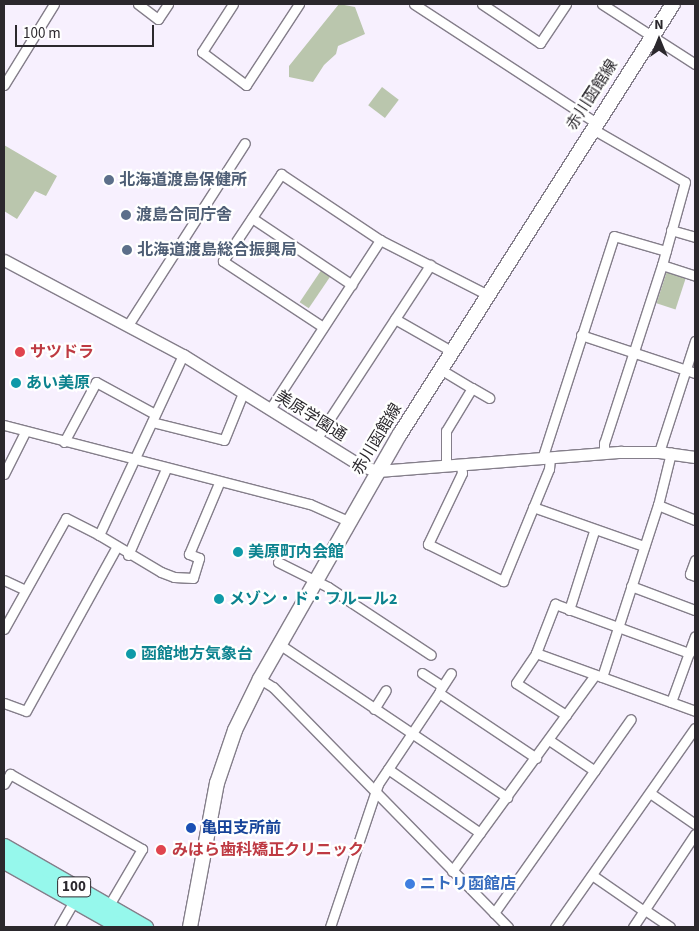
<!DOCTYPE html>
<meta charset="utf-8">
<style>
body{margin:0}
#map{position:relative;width:699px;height:931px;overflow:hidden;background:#f7f0fe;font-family:"Source Sans 3","Noto Sans JP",sans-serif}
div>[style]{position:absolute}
.green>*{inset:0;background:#bac6ad;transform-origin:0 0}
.roads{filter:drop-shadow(1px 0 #847e8a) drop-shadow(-1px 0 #847e8a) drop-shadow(0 1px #847e8a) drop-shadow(0 -1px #847e8a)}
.minor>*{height:9px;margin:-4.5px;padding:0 4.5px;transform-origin:4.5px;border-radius:4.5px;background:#fff}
.tertiary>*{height:11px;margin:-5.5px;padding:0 5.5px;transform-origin:5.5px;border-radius:5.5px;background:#fff}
.secondary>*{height:14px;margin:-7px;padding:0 7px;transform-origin:7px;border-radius:7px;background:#fff}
.primary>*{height:15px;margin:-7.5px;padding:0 7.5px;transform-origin:7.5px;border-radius:7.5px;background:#96f8ec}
.dots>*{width:14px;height:14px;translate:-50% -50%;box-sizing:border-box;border:2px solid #fff;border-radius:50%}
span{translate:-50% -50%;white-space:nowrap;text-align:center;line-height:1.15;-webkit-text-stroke:4.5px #fff;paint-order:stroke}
.shield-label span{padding:1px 4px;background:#fff;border:1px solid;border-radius:4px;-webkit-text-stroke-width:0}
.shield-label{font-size:15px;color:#2b282d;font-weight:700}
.street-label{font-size:16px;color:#2b282d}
.service-label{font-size:16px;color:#4e5e75;font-weight:700}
.left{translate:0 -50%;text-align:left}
.health-label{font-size:16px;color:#be3a42;font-weight:700}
.culture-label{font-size:16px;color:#0d838f;font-weight:700}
.transit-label{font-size:16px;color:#164399;font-weight:700}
.shop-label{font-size:16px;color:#366cbe;font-weight:700}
.frame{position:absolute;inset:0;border:5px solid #2b282d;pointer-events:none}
.north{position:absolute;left:634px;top:15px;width:50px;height:50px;-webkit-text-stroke:4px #fff;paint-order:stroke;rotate:0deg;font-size:14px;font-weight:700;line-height:20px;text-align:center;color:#2b282d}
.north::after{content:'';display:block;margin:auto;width:18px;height:22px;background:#2b282d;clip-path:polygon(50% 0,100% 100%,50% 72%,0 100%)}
.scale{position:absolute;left:15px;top:25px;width:139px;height:22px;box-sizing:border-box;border:2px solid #2b282d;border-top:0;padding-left:6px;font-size:15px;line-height:18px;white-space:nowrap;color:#2b282d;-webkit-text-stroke:4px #fff;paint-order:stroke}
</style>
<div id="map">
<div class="green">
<i style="clip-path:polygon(339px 4px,355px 7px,365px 34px,338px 46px,336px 54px,324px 65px,313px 82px,289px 77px,289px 66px)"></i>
<i style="left:382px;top:87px;width:21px;height:23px;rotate:37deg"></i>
<i style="clip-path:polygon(4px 145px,57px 176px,46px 196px,35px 191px,17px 219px,4px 211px)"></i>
<i style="left:322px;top:269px;width:11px;height:40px;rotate:34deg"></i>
<i style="left:667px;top:271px;width:20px;height:34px;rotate:18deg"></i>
</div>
<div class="roads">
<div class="minor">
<i style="left:138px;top:4px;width:25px;rotate:37deg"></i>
<i style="left:158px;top:19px;width:18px;rotate:-56deg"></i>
<i style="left:233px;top:4px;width:57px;rotate:122.9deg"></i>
<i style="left:202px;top:52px;width:55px;rotate:36.9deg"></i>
<i style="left:246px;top:85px;width:97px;rotate:-56.8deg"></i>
<i style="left:414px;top:4px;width:216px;rotate:33.1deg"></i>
<i style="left:482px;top:4px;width:70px;rotate:33.9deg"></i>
<i style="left:540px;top:43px;width:47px;rotate:-56.3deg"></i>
<i style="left:602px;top:4px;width:111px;rotate:32.8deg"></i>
<i style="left:4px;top:85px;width:95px;rotate:-58.3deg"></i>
<i style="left:591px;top:128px;width:108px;rotate:29.9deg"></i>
<i style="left:685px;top:182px;width:86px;rotate:105.5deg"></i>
<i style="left:662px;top:265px;width:187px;rotate:108deg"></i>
<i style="left:604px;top:443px;width:10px;rotate:90deg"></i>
<i style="left:252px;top:218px;width:120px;rotate:33.8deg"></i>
<i style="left:671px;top:230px;width:25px;rotate:16deg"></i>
<i style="left:662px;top:265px;width:35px;rotate:18deg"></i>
<i style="left:395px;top:319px;width:64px;rotate:29.7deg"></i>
<i style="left:128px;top:325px;width:216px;rotate:-57.3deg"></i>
<i style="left:323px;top:327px;width:120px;rotate:-146.6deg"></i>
<i style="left:223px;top:261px;width:105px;rotate:-56.3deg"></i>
<i style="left:281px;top:174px;width:119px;rotate:33.7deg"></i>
<i style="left:380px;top:240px;width:119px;rotate:27deg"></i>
<i style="left:581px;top:335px;width:120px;rotate:18.4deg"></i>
<i style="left:440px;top:369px;width:37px;rotate:31deg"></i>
<i style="left:472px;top:388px;width:50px;rotate:121.2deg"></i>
<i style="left:446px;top:431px;width:35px;rotate:90deg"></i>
<i style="left:472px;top:388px;width:20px;rotate:30deg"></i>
<i style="left:270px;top:409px;width:202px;rotate:-56.9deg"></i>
<i style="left:152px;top:422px;width:74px;rotate:14deg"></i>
<i style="left:224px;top:440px;width:51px;rotate:-68deg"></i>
<i style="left:4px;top:425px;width:316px;rotate:14.5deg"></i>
<i style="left:310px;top:504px;width:42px;rotate:24.1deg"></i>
<i style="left:317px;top:438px;width:207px;rotate:-56.8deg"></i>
<i style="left:64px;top:442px;width:68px;rotate:-61.9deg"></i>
<i style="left:96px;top:382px;width:67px;rotate:28.5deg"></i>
<i style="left:659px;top:452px;width:117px;rotate:-72deg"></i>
<i style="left:542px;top:459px;width:234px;rotate:-72.1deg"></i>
<i style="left:614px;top:236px;width:54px;rotate:16.1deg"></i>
<i style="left:461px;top:465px;width:8px;rotate:83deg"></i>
<i style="left:462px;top:473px;width:79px;rotate:115.6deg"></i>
<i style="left:428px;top:544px;width:84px;rotate:26.3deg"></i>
<i style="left:503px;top:581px;width:121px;rotate:-67.7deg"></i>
<i style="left:549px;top:469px;width:11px;rotate:-85deg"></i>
<i style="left:4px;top:474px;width:47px;rotate:-63.4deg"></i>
<i style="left:658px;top:505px;width:40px;rotate:22deg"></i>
<i style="left:533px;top:507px;width:118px;rotate:19.4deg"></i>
<i style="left:99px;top:535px;width:72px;rotate:30.8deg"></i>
<i style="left:161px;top:572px;width:14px;rotate:21deg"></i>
<i style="left:174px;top:577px;width:19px;rotate:3deg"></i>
<i style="left:193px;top:578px;width:21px;rotate:-73deg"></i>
<i style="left:199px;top:558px;width:11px;rotate:-158deg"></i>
<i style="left:189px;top:554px;width:77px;rotate:-67.1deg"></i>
<i style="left:128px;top:555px;width:94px;rotate:-66.2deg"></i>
<i style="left:695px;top:560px;width:15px;rotate:110deg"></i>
<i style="left:690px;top:574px;width:5px;rotate:22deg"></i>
<i style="left:278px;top:562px;width:56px;rotate:26.6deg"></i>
<i style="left:328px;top:587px;width:123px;rotate:33.4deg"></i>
<i style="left:4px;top:580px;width:23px;rotate:25deg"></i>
<i style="left:631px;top:586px;width:68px;rotate:20.6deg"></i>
<i style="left:569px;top:610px;width:83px;rotate:-72.4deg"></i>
<i style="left:4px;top:629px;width:127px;rotate:-60.8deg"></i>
<i style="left:66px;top:518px;width:37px;rotate:27deg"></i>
<i style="left:99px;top:535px;width:199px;rotate:-65deg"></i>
<i style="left:279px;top:644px;width:275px;rotate:33.9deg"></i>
<i style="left:536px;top:653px;width:169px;rotate:20deg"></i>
<i style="left:422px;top:673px;width:24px;rotate:33deg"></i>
<i style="left:602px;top:677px;width:181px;rotate:-72deg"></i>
<i style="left:658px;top:505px;width:54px;rotate:-76deg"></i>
<i style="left:260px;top:679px;width:15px;rotate:32deg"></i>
<i style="left:273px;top:687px;width:336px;rotate:45.6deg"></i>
<i style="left:440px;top:690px;width:20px;rotate:-57deg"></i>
<i style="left:671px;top:702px;width:70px;rotate:-70deg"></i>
<i style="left:4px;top:703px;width:23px;rotate:20deg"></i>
<i style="left:26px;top:711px;width:188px;rotate:-61.1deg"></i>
<i style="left:374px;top:709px;width:22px;rotate:-58deg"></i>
<i style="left:566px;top:715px;width:59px;rotate:-147.4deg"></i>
<i style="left:516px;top:683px;width:36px;rotate:-56deg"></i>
<i style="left:536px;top:653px;width:53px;rotate:-68.8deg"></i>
<i style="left:555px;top:604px;width:143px;rotate:20.1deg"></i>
<i style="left:549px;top:740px;width:55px;rotate:34deg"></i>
<i style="left:388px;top:769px;width:112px;rotate:34.8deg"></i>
<i style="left:4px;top:784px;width:12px;rotate:-59deg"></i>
<i style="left:10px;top:774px;width:152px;rotate:29.6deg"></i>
<i style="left:142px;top:849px;width:67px;rotate:120.4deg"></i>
<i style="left:650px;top:793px;width:55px;rotate:34.6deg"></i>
<i style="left:452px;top:871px;width:243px;rotate:-53.9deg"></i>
<i style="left:592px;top:875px;width:63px;rotate:34.7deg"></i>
<i style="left:645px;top:910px;width:30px;rotate:34deg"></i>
<i style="left:494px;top:913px;width:237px;rotate:-54.8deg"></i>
<i style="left:59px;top:927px;width:30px;rotate:-60deg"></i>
<i style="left:330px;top:927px;width:151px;rotate:-71.4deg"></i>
<i style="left:378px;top:784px;width:110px;rotate:-56.2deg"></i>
<i style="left:439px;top:693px;width:117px;rotate:33.8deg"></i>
<i style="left:555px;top:927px;width:243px;rotate:-54.9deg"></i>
<i style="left:633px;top:927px;width:112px;rotate:-56.3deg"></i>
</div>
<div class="tertiary">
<i style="left:4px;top:260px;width:203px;rotate:28deg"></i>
<i style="left:183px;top:355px;width:210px;rotate:31.9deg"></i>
<i style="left:361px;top:466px;width:18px;rotate:16deg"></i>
<i style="left:378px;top:471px;width:244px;rotate:-4.5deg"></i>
<i style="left:621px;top:452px;width:38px"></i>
<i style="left:659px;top:452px;width:36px;rotate:8deg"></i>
</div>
<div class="secondary">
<i style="left:190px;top:927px;width:147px;rotate:-79.4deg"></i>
<i style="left:217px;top:783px;width:56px;rotate:-71.2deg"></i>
<i style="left:235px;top:730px;width:57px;rotate:-63.9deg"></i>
<i style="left:260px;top:679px;width:282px;rotate:-60.3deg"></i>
<i style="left:400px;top:434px;width:509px;rotate:-57.59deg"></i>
</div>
<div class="primary">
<i style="left:4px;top:846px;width:163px;rotate:29.9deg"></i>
<i style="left:4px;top:861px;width:134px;rotate:29.4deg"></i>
</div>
</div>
<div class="dots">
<i style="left:109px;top:180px;background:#5c6f8a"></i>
<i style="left:126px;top:215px;background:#5c6f8a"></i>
<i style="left:127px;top:250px;background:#5c6f8a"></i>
<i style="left:20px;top:352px;background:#e0444e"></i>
<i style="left:16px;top:383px;background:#0f9aa8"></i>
<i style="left:238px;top:552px;background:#0f9aa8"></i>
<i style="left:219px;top:599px;background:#0f9aa8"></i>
<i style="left:131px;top:654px;background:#0f9aa8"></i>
<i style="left:191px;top:828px;background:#1a4fb4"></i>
<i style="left:161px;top:850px;background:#e0444e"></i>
<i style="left:410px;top:884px;background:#3f7fe0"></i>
</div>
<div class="shield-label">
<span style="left:74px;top:887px">100</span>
</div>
<div class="street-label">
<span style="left:592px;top:95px;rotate:-57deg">赤川函館線</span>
<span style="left:311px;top:416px;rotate:32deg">美原学園通</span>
<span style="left:377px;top:439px;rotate:-59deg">赤川函館線</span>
</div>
<div class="service-label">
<span class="left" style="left:119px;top:180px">北海道渡島保健所</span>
<span class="left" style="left:136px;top:215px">渡島合同庁舎</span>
<span class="left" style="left:137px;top:250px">北海道渡島総合振興局</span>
</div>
<div class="health-label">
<span class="left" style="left:30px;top:352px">サツドラ</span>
<span class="left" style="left:172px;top:850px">みはら歯科矯正クリニック</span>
</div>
<div class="culture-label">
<span class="left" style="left:26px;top:383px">あい美原</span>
<span class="left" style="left:248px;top:552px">美原町内会館</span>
<span class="left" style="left:229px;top:599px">メゾン・ド・フルール2</span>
<span class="left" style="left:141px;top:654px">函館地方気象台</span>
</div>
<div class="transit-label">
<span class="left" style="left:201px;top:828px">亀田支所前</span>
</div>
<div class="shop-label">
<span class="left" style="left:420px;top:884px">ニトリ函館店</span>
</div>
<div class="frame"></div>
<div class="north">N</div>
<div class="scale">100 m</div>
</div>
